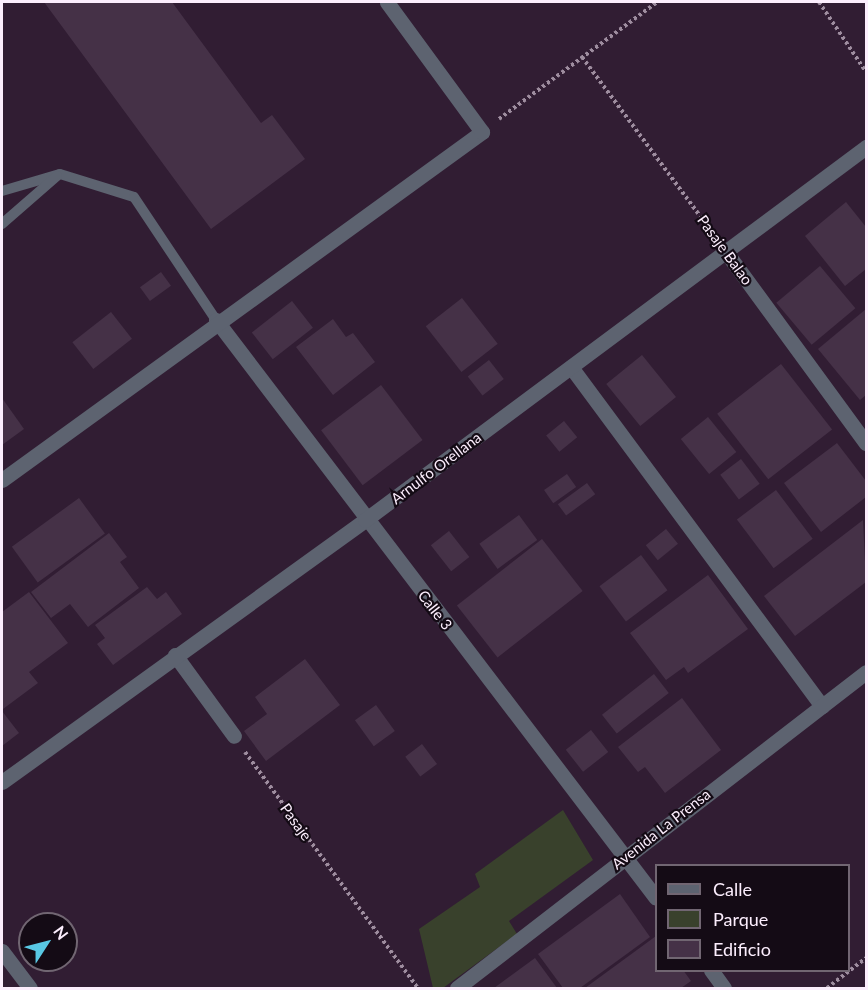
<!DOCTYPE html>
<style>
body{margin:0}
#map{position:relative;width:868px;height:990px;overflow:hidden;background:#311d33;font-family:Lato,sans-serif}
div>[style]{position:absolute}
.green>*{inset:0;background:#39412c}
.building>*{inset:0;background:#453147;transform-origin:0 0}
.path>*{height:4px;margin-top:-2px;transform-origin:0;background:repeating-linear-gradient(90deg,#9e8d9f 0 3px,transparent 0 6px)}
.lane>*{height:10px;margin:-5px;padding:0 5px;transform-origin:5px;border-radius:5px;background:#5d6370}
.street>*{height:15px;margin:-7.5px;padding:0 7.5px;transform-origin:7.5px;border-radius:7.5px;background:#5d6370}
span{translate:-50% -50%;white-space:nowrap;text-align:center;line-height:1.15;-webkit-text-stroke:4.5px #140b15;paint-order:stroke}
.street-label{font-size:15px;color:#fceefd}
.frame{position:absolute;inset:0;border:3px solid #fceefd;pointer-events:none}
.legend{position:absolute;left:655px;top:864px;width:195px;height:108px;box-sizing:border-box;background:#140b15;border:2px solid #716672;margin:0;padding:8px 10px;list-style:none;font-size:18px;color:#fceefd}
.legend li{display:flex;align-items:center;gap:12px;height:30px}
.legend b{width:30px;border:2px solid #716672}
.north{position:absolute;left:18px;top:912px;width:60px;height:60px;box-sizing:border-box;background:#140b15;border:2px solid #716672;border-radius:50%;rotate:54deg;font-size:16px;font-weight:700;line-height:24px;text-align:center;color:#fceefd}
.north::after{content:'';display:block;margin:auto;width:21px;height:27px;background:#59c8e4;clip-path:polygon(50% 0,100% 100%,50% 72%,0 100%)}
</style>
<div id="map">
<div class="green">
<i style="clip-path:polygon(563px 810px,593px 860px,509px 921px,517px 934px,443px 988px,433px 988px,419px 929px,480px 887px,475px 874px)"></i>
</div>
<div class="building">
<i style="clip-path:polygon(44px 2px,172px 2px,261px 123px,272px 115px,305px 159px,211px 229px)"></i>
<i style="clip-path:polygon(846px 202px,866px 227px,866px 269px,845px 286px,805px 236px)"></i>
<i style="left:820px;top:266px;width:55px;height:57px;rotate:50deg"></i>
<i style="left:161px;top:272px;width:17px;height:26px;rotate:54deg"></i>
<i style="left:462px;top:298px;width:58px;height:46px;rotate:52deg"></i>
<i style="left:292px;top:301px;width:34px;height:51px;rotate:52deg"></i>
<i style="clip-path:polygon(866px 309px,866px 395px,860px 400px,818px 349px)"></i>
<i style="left:111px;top:312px;width:34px;height:49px;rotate:52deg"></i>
<i style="clip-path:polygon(333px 319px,346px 337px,353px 333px,375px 362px,333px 395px,296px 347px)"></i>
<i style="left:642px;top:355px;width:54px;height:46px;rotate:51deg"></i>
<i style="left:489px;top:360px;width:24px;height:27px;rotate:52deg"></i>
<i style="left:781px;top:364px;width:83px;height:81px;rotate:52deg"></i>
<i style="left:381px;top:385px;width:69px;height:75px;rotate:53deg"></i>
<i style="clip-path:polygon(2px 398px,24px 429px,2px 445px)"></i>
<i style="left:708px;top:417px;width:45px;height:35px;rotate:51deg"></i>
<i style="left:564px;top:421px;width:21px;height:23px;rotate:51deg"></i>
<i style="clip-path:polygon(837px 443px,866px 481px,866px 497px,821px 532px,784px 483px)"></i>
<i style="left:741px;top:459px;width:31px;height:26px;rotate:53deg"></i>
<i style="left:567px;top:474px;width:16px;height:28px;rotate:55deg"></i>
<i style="left:587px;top:483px;width:14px;height:36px;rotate:54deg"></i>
<i style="left:776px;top:490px;width:61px;height:49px;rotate:53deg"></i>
<i style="left:79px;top:498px;width:44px;height:83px;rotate:54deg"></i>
<i style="left:519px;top:515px;width:31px;height:49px;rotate:54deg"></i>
<i style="clip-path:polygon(863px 520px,866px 582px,795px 636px,764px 596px)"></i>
<i style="left:666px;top:529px;width:19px;height:26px;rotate:51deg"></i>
<i style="left:449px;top:531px;width:33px;height:23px;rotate:52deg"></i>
<i style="clip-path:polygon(109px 533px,127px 557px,120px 562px,139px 588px,88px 627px,70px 604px,51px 618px,31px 592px)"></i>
<i style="left:542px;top:539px;width:66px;height:108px;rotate:52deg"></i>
<i style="left:641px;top:555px;width:44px;height:52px;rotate:53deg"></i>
<i style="clip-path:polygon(708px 575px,748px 629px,688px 673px,684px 667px,666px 680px,630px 633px)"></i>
<i style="clip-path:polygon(147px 587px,157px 599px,166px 592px,182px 614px,113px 665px,97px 644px,105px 638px,95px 625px)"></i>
<i style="clip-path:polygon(29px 592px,68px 643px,29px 672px,38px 683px,3px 709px,2px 612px)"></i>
<i style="clip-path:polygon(305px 659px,340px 705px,266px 761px,244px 731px,267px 714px,255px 697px)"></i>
<i style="left:654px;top:674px;width:24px;height:66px;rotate:52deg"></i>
<i style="clip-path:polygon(682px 698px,721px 750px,665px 793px,645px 767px,638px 772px,618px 747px)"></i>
<i style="left:376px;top:705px;width:32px;height:26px;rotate:54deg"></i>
<i style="clip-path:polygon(2px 711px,19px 733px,2px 746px)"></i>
<i style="left:591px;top:730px;width:28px;height:32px;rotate:52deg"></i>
<i style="left:422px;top:744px;width:25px;height:21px;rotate:53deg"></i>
<i style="clip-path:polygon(620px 894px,650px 937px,580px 988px,563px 988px,538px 954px)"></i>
<i style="clip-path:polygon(656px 936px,656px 970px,683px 970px,691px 981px,681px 988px,585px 988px)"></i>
<i style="clip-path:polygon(535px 958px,557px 988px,494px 988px)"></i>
</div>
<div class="path">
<i style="left:819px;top:2px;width:84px;rotate:56.1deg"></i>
<i style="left:582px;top:57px;width:222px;rotate:53.4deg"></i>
<i style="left:499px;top:119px;width:197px;rotate:-36.5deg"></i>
<i style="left:245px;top:752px;width:293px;rotate:53.8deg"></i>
<i style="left:827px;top:988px;width:49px;rotate:-37.6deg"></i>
</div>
<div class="lane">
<i style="left:2px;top:191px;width:60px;rotate:-16.3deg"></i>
<i style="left:60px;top:174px;width:77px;rotate:17.3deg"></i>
<i style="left:134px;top:197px;width:148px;rotate:56.3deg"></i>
<i style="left:2px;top:224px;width:73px;rotate:-41.1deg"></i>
</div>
<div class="street">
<i style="left:726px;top:252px;width:237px;rotate:53.8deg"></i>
<i style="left:216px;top:320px;width:726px;rotate:52.72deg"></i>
<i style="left:571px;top:367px;width:422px;rotate:53.5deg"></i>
<i style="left:2px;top:480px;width:593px;rotate:-35.94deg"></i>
<i style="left:482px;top:132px;width:161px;rotate:-126.2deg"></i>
<i style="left:175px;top:655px;width:100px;rotate:53.9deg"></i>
<i style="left:2px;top:782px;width:448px;rotate:-35.8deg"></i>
<i style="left:365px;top:520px;width:625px;rotate:-36.67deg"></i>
<i style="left:2px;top:951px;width:46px;rotate:52.9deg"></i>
<i style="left:711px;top:970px;width:22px;rotate:54deg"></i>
<i style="left:457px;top:988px;width:517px;rotate:-37.69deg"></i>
</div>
<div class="street-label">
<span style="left:725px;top:250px;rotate:54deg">Pasaje Balao</span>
<span style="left:436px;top:468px;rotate:-37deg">Arnulfo Orellana</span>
<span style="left:435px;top:610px;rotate:52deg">Calle 3</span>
<span style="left:296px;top:822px;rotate:54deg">Pasaje</span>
<span style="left:661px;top:829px;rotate:-38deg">Avenida La Prensa</span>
</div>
<div class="frame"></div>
<ul class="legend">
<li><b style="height:8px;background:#5d6370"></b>Calle</li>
<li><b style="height:16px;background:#39412c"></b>Parque</li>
<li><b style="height:16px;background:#453147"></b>Edificio</li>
</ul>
<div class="north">N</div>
</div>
